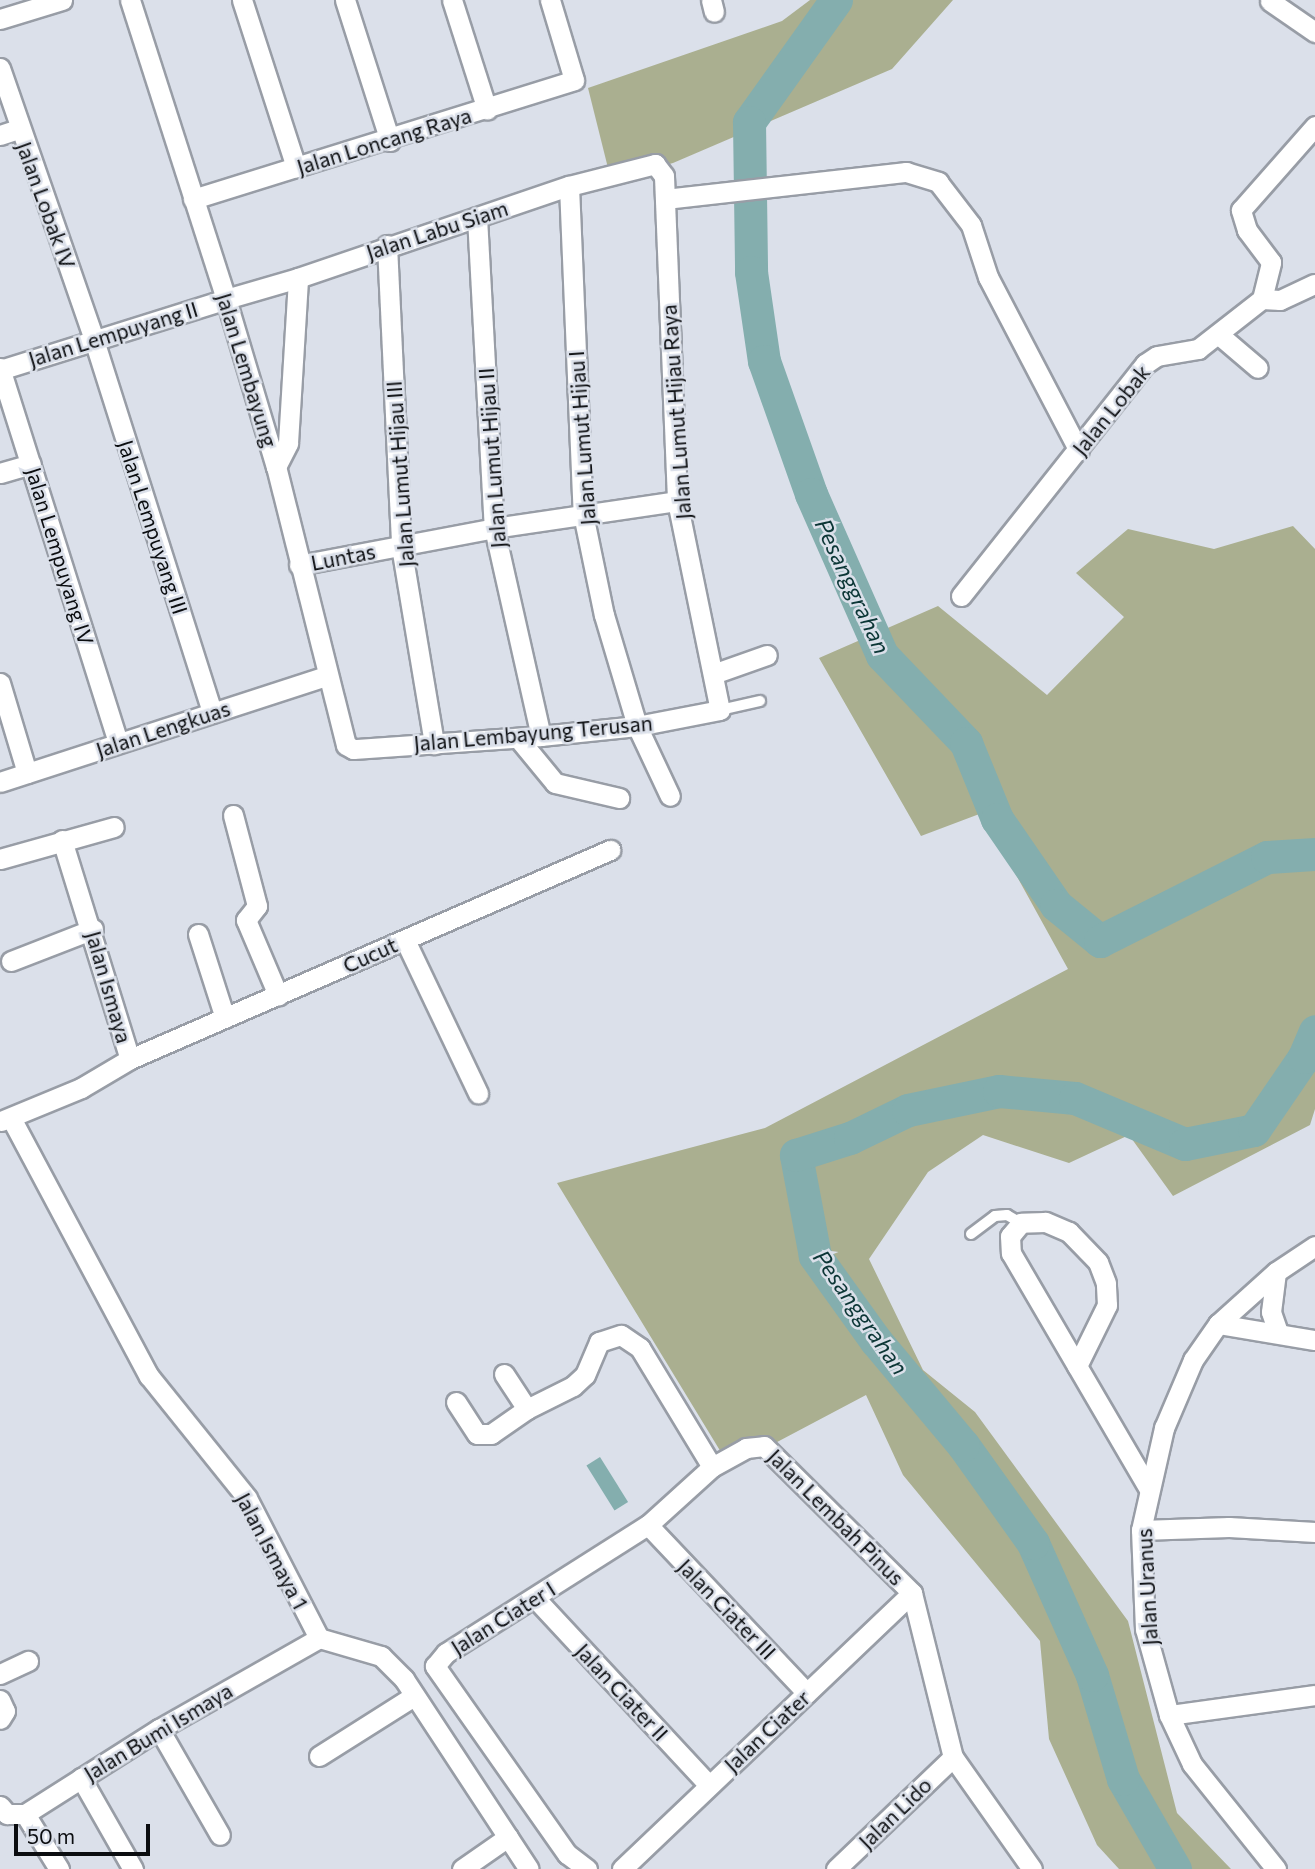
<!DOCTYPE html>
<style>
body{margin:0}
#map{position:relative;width:1315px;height:1869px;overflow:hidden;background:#dbe0ea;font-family:Commissioner,sans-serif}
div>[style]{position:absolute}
.forest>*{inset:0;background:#aaaf90}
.water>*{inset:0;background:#84aeae;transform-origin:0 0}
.river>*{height:33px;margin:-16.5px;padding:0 16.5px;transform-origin:16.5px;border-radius:16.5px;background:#84aeae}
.roads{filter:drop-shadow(2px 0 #989da6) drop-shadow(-2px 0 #989da6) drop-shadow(0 2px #989da6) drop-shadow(0 -2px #989da6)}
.service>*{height:10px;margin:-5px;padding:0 5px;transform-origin:5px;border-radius:5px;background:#fff}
.minor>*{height:19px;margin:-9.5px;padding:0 9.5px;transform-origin:9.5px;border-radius:9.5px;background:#fff}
span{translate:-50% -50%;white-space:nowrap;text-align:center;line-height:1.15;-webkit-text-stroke:5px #dbe0ea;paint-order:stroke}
.street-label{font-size:21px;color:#0b0d10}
.water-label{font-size:23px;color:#0c3636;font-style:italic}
.scale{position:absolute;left:14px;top:1824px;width:136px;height:32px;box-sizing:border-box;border:4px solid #0b0d10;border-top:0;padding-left:9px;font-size:21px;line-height:24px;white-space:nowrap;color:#0b0d10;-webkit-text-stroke:5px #dbe0ea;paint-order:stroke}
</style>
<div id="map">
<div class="forest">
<i style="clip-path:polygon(810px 0,953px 0,892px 69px,673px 163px,611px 180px,588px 88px,782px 21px)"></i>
<i style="clip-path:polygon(1293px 526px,1315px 549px,1315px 1109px,1310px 1125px,1173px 1196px,1129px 1135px,1069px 1163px,983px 1135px,928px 1172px,869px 1259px,923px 1370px,975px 1412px,1128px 1621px,1177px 1813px,1231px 1869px,1119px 1869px,1097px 1845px,1049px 1739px,1040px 1641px,903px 1475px,866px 1395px,730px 1467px,557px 1183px,765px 1128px,1068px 969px,982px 813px,921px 836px,819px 658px,938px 606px,1047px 695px,1124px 617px,1076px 573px,1128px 529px,1214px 549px)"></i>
</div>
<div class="water">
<i style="left:600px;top:1457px;width:53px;height:16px;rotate:58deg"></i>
</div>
<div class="river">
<i style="left:836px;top:0;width:150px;rotate:125.5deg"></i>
<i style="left:749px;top:122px;width:150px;rotate:89.2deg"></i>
<i style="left:751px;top:272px;width:90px;rotate:81.7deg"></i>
<i style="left:764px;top:361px;width:141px;rotate:70.5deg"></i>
<i style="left:811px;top:494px;width:176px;rotate:66.2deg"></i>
<i style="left:882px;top:655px;width:122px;rotate:46.3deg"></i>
<i style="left:966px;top:743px;width:82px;rotate:67.8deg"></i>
<i style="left:997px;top:819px;width:104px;rotate:55.5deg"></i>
<i style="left:1056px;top:905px;width:57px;rotate:39.3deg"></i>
<i style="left:1100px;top:941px;width:187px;rotate:-26.7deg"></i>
<i style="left:1267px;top:857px;width:48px;rotate:-3.6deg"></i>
<i style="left:1175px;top:1869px;width:104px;rotate:-120deg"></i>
<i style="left:1123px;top:1779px;width:109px;rotate:-106.6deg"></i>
<i style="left:1092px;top:1675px;width:145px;rotate:-114.1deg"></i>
<i style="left:1033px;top:1543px;width:120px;rotate:-125.5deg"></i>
<i style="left:963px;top:1445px;width:136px;rotate:-129.9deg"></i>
<i style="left:876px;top:1341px;width:105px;rotate:-125.7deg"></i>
<i style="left:815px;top:1256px;width:103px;rotate:-100.7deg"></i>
<i style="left:796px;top:1155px;width:57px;rotate:-17.5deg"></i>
<i style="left:850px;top:1138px;width:64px;rotate:-25.8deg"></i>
<i style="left:908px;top:1110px;width:93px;rotate:-11.8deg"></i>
<i style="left:999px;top:1091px;width:76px;rotate:5.3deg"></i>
<i style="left:1075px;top:1098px;width:119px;rotate:22.7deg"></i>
<i style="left:1185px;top:1144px;width:70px;rotate:-11.5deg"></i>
<i style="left:1254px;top:1130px;width:88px;rotate:-55.6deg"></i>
<i style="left:1304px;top:1057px;width:28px;rotate:-67deg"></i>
</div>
<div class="roads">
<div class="service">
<i style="left:720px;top:710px;width:41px;rotate:-12.7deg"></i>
<i style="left:971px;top:1234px;width:30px;rotate:-37deg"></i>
<i style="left:995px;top:1216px;width:12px;rotate:-5deg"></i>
<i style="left:1007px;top:1215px;width:16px;rotate:30deg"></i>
</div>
<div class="minor">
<i style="left:242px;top:0;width:176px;rotate:72.1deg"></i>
<i style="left:345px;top:0;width:148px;rotate:72.3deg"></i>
<i style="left:452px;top:0;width:115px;rotate:72.3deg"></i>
<i style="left:711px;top:0;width:12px;rotate:76deg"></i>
<i style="left:1270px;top:1px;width:55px;rotate:34.6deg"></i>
<i style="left:0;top:19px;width:65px;rotate:-17deg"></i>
<i style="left:0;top:68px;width:288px;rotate:70.9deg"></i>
<i style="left:94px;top:340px;width:391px;rotate:72.4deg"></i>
<i style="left:0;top:135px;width:20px;rotate:-18deg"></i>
<i style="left:569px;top:186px;width:328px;rotate:87.6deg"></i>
<i style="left:583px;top:514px;width:103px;rotate:78.3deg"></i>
<i style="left:604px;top:615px;width:116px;rotate:73.4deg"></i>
<i style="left:637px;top:726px;width:77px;rotate:64.8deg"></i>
<i style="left:193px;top:199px;width:399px;rotate:-17.3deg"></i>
<i style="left:574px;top:80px;width:84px;rotate:-106.7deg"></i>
<i style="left:665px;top:199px;width:243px;rotate:-6.4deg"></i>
<i style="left:906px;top:172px;width:34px;rotate:17deg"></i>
<i style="left:938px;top:182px;width:54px;rotate:52.5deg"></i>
<i style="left:971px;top:225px;width:55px;rotate:71.9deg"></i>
<i style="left:988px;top:277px;width:196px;rotate:62.4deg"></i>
<i style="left:477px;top:217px;width:311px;rotate:86.9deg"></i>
<i style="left:494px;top:528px;width:213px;rotate:77.3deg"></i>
<i style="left:387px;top:245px;width:301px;rotate:87.3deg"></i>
<i style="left:401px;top:546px;width:201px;rotate:80.5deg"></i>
<i style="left:1262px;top:299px;width:18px;rotate:3deg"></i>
<i style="left:1280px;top:300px;width:38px;rotate:-25deg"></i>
<i style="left:1218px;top:334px;width:52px;rotate:40.4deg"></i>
<i style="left:0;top:368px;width:393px;rotate:72.5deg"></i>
<i style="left:0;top:370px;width:237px;rotate:-17.4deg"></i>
<i style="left:226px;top:299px;width:75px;rotate:-16.3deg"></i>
<i style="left:298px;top:278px;width:286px;rotate:-18.8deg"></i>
<i style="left:569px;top:186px;width:89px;rotate:-14.3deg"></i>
<i style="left:655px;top:164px;width:15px;rotate:53deg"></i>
<i style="left:664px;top:176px;width:325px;rotate:87.7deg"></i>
<i style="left:677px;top:501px;width:213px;rotate:78.4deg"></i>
<i style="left:720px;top:710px;width:85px;rotate:169.1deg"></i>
<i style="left:637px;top:726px;width:97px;rotate:174.1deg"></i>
<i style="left:541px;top:736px;width:188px;rotate:176deg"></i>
<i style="left:353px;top:749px;width:8px;rotate:-150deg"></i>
<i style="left:346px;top:745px;width:287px;rotate:-104.1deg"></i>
<i style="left:276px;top:467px;width:175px;rotate:-106.6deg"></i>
<i style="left:226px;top:299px;width:314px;rotate:-107.8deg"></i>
<i style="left:276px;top:467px;width:27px;rotate:-63deg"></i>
<i style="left:288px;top:443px;width:165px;rotate:-86.5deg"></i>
<i style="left:0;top:473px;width:32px;rotate:-16deg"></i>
<i style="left:299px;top:565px;width:198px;rotate:-10.7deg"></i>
<i style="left:494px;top:528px;width:185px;rotate:-8.4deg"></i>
<i style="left:961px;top:596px;width:296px;rotate:-51.6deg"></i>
<i style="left:1145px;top:364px;width:14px;rotate:-34deg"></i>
<i style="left:1157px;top:356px;width:42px;rotate:-9.7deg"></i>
<i style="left:1198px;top:349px;width:81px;rotate:-38deg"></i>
<i style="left:1262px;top:299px;width:38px;rotate:-76deg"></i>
<i style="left:1271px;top:262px;width:40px;rotate:-127deg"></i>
<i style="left:1247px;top:230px;width:21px;rotate:-107deg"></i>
<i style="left:1241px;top:210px;width:112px;rotate:-48.6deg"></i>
<i style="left:713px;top:674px;width:57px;rotate:-19.4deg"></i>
<i style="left:0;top:683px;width:94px;rotate:73.3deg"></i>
<i style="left:518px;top:738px;width:58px;rotate:50.6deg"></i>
<i style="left:555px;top:783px;width:66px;rotate:13.2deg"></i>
<i style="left:0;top:782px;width:343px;rotate:-18deg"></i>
<i style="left:233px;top:815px;width:94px;rotate:75.2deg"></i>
<i style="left:257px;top:906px;width:18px;rotate:128deg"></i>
<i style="left:246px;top:920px;width:82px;rotate:66.9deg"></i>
<i style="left:62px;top:840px;width:229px;rotate:72.8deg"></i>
<i style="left:0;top:859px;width:118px;rotate:-15.7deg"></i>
<i style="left:198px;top:934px;width:88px;rotate:72.2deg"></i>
<i style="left:405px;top:940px;width:170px;rotate:64.5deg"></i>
<i style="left:11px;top:961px;width:88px;rotate:-21.3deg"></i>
<i style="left:11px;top:1118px;width:293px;rotate:61.9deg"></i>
<i style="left:149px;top:1376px;width:156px;rotate:51.2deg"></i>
<i style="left:247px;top:1498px;width:157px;rotate:62.8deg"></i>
<i style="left:319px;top:1638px;width:65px;rotate:16.2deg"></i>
<i style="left:381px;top:1656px;width:33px;rotate:45deg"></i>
<i style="left:404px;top:1679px;width:227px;rotate:56.7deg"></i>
<i style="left:1px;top:1121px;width:87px;rotate:-22.4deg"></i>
<i style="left:81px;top:1088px;width:57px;rotate:-30.6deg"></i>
<i style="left:130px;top:1059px;width:524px;rotate:-23.53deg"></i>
<i style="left:1276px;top:1272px;width:40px;rotate:97.1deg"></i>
<i style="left:1271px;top:1312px;width:21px;rotate:71deg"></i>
<i style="left:1218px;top:1324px;width:98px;rotate:9.4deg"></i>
<i style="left:1077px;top:1366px;width:68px;rotate:-63.8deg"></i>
<i style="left:1107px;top:1305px;width:22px;rotate:-93deg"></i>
<i style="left:1106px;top:1283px;width:22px;rotate:-111deg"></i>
<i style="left:1098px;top:1262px;width:42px;rotate:-134deg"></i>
<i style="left:1069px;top:1232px;width:26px;rotate:-157deg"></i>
<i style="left:1045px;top:1222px;width:24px;rotate:178deg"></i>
<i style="left:1021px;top:1223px;width:17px;rotate:130deg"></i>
<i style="left:1010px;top:1236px;width:17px;rotate:87deg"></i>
<i style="left:1011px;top:1253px;width:273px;rotate:59.7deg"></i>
<i style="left:504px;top:1374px;width:42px;rotate:56.7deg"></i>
<i style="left:527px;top:1409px;width:51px;rotate:-26.6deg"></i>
<i style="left:573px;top:1386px;width:16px;rotate:-43deg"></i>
<i style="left:585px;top:1375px;width:36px;rotate:-67deg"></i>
<i style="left:599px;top:1342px;width:23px;rotate:-18deg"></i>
<i style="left:621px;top:1335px;width:23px;rotate:34deg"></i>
<i style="left:640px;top:1348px;width:139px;rotate:58.8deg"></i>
<i style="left:456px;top:1402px;width:38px;rotate:57deg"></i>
<i style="left:477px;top:1434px;width:14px"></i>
<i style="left:491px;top:1434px;width:44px;rotate:-34.8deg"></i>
<i style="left:648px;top:1525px;width:231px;rotate:46.6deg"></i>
<i style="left:1141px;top:1530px;width:88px;rotate:-2deg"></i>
<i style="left:1229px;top:1527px;width:86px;rotate:3.3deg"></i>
<i style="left:535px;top:1598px;width:255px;rotate:47.1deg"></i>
<i style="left:0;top:1674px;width:31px;rotate:-25deg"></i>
<i style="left:0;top:1700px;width:12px;rotate:66deg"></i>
<i style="left:5px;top:1711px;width:9px;rotate:122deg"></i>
<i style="left:1169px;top:1715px;width:147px;rotate:-7.8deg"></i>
<i style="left:159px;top:1729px;width:122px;rotate:60.1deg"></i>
<i style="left:319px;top:1756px;width:112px;rotate:-32.3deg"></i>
<i style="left:81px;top:1778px;width:105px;rotate:60.3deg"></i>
<i style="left:0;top:1806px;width:11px;rotate:49deg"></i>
<i style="left:7px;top:1814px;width:18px"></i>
<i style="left:25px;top:1814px;width:159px;rotate:-32.4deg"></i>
<i style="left:159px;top:1729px;width:184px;rotate:-29.6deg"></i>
<i style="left:25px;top:1814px;width:65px;rotate:58.3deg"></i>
<i style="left:462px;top:1869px;width:56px;rotate:-34.8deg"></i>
<i style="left:587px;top:1869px;width:25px;rotate:-143deg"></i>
<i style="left:567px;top:1854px;width:230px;rotate:-125.1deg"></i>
<i style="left:435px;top:1666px;width:17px;rotate:-50deg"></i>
<i style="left:446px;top:1653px;width:239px;rotate:-32.4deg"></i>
<i style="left:648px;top:1525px;width:86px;rotate:-42.2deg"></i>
<i style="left:712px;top:1467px;width:39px;rotate:-29deg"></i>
<i style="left:746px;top:1448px;width:18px;rotate:-6deg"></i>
<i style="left:764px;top:1446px;width:209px;rotate:44.8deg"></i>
<i style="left:912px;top:1593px;width:169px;rotate:76deg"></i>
<i style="left:953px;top:1757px;width:137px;rotate:54.8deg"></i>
<i style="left:622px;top:1869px;width:400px;rotate:-43.6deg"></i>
<i style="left:836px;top:1869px;width:162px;rotate:-43.7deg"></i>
<i style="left:1276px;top:1869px;width:134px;rotate:-128.7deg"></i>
<i style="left:1192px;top:1764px;width:54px;rotate:-115.1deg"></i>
<i style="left:1169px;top:1715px;width:89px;rotate:-105.6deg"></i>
<i style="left:1145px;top:1629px;width:99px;rotate:-92.3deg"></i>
<i style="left:1141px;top:1530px;width:105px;rotate:-77.3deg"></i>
<i style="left:1164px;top:1428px;width:74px;rotate:-66.9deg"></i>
<i style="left:1193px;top:1360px;width:44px;rotate:-55.2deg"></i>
<i style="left:1218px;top:1324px;width:78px;rotate:-41.9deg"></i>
<i style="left:1276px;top:1272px;width:47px;rotate:-33.7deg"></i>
</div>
</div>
<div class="street-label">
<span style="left:384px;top:141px;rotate:-17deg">Jalan Loncang Raya</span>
<span style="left:46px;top:205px;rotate:70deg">Jalan Lobak IV</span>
<span style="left:437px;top:230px;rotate:-18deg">Jalan Labu Siam</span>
<span style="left:113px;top:334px;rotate:-17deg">Jalan Lempuyang II</span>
<span style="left:247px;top:370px;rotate:73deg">Jalan Lembayung</span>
<span style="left:1111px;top:410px;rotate:-51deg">Jalan Lobak</span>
<span style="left:676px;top:412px;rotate:-94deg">Jalan Lumut Hijau Raya</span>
<span style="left:582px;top:438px;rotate:-94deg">Jalan Lumut Hijau I</span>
<span style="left:492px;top:458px;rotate:-94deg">Jalan Lumut Hijau II</span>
<span style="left:400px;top:474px;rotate:-94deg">Jalan Lumut Hijau III</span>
<span style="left:153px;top:527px;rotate:72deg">Jalan Lempuyang III</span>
<span style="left:60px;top:556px;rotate:73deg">Jalan Lempuyang IV</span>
<span style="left:343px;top:557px;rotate:-11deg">Luntas</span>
<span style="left:163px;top:729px;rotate:-18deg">Jalan Lengkuas</span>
<span style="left:533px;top:733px;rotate:-5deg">Jalan Lembayung Terusan</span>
<span style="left:370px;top:955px;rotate:-24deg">Cucut</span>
<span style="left:109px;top:987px;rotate:74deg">Jalan Ismaya</span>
<span style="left:836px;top:1517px;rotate:45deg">Jalan Lembah Pinus</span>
<span style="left:272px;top:1551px;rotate:62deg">Jalan Ismaya 1</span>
<span style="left:1147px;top:1587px;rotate:-93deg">Jalan Uranus</span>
<span style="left:727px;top:1609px;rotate:46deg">Jalan Ciater III</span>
<span style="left:503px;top:1618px;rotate:-32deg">Jalan Ciater I</span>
<span style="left:622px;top:1692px;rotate:47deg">Jalan Ciater II</span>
<span style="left:767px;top:1731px;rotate:-43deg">Jalan Ciater</span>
<span style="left:158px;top:1732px;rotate:-31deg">Jalan Bumi Ismaya</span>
<span style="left:895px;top:1813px;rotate:-44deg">Jalan Lido</span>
</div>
<div class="water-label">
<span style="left:853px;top:586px;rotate:65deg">Pesanggrahan</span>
<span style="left:861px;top:1312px;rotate:55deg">Pesanggrahan</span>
</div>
<div class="scale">50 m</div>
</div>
